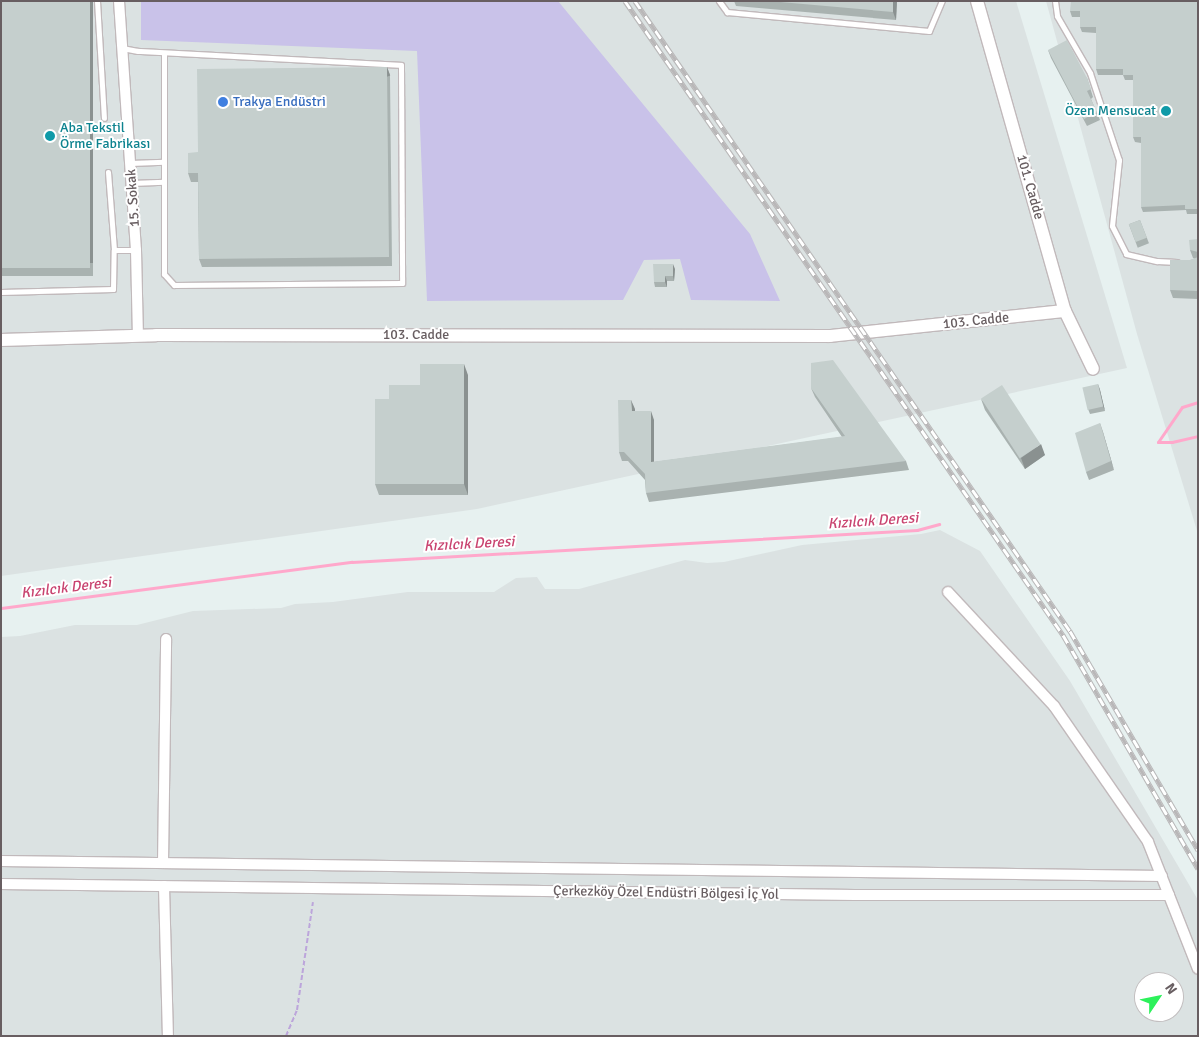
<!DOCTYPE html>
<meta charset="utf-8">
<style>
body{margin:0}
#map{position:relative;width:1199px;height:1037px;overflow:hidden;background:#e7f1f0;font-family:Signika,sans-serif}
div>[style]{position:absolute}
.industrial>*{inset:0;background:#dbe2e2}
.green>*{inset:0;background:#c9c2e9}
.stream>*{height:3px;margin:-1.5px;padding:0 1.5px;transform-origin:1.5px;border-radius:1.5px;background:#ffa8cb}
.path>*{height:2px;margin-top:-1px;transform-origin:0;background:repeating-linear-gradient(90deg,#bca5db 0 5px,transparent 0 7.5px)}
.roads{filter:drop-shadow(1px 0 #c1b9bb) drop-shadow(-1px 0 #c1b9bb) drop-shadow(0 1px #c1b9bb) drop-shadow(0 -1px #c1b9bb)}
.service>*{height:5px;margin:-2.5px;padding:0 2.5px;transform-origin:2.5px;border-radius:2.5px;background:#fff}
.minor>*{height:10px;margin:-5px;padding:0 5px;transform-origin:5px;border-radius:5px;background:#fff}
.tertiary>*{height:12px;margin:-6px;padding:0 6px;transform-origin:6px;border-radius:6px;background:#fff}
.rail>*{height:5px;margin-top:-2.5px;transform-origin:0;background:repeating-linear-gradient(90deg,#fff 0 9px,#b9b7b8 0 18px);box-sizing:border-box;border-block:1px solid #b9b7b8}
.wall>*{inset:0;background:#a9b2b0;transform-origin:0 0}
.shaded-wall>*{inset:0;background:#8a9190;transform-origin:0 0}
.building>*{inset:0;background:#c5cfcd;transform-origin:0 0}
.dots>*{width:14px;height:14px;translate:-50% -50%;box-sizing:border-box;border:2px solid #fff;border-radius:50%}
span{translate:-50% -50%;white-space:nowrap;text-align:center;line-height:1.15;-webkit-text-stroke:4px #fff;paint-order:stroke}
.shop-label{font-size:14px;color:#366cbe}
.left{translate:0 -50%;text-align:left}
.culture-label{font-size:14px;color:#0d838f}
.right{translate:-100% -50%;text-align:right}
.street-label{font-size:14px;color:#685e61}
.water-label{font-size:15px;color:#c94470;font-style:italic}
.frame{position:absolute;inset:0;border:2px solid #685e61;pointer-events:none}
.north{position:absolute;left:1134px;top:972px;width:50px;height:50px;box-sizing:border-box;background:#fff;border:1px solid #c3bfc0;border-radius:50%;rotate:56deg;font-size:14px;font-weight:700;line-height:20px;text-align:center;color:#685e61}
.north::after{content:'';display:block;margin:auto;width:18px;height:22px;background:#2df15b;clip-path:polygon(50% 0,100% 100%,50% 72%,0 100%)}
</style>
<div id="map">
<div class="industrial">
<i style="clip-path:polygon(1px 1px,1016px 1px,1127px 368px,477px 509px,1px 576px)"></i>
<i style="clip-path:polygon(1046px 1px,1198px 1px,1198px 534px,1137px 334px)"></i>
<i style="clip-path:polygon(evenodd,940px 530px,980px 551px,1070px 681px,1198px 900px,1198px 1036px,1px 1036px,1px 637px,20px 636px,75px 625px,137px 625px,193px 611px,281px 608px,295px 604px,333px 602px,408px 592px,494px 592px,516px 578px,537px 577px,545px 589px,579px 589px,685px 560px,707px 563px,724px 562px,802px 545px,921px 534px,940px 530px,1144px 982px,1174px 982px,1174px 1012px,1144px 1012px,1144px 982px)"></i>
</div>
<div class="green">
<i style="clip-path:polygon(141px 1px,558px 1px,750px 234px,780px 301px,691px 300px,680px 259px,644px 260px,623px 300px,427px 301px,417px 51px,141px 40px)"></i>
</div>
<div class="stream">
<i style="left:1158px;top:442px;width:42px;rotate:-55.6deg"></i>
<i style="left:1182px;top:407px;width:17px;rotate:-17deg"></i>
<i style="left:1158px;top:442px;width:14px"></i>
<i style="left:1172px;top:442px;width:26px;rotate:-13deg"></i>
<i style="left:1px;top:608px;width:354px;rotate:-7.5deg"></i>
<i style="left:352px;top:562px;width:566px;rotate:-3.24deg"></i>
<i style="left:917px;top:530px;width:23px;rotate:-15deg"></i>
</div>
<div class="path">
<i style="left:286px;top:1036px;width:28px;rotate:-67deg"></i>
<i style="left:297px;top:1010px;width:109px;rotate:-81.6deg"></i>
</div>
<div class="roads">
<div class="service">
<i style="left:97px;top:1px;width:117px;rotate:86.6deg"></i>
<i style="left:719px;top:1px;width:14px;rotate:54deg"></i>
<i style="left:727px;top:12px;width:203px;rotate:5.4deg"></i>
<i style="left:929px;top:31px;width:33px;rotate:-67deg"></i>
<i style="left:1055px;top:1px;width:15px;rotate:82deg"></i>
<i style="left:1057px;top:16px;width:66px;rotate:59.9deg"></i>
<i style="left:1090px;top:73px;width:92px;rotate:71.6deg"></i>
<i style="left:1119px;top:160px;width:66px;rotate:96.1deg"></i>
<i style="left:1112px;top:226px;width:31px;rotate:63deg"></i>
<i style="left:1126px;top:254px;width:32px;rotate:13deg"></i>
<i style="left:1157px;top:261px;width:20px;rotate:3deg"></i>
<i style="left:122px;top:48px;width:16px;rotate:11deg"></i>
<i style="left:138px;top:51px;width:263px;rotate:3deg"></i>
<i style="left:401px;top:65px;width:218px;rotate:89.7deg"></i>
<i style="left:402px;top:283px;width:228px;rotate:179.5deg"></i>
<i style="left:174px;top:285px;width:15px;rotate:-132deg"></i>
<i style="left:164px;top:274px;width:221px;rotate:-90deg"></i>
<i style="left:130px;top:163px;width:34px;rotate:-2deg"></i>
<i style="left:108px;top:172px;width:78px;rotate:85.6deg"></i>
<i style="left:131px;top:183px;width:33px;rotate:-2deg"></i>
<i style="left:1px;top:292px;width:112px;rotate:-1.5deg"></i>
<i style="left:113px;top:289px;width:39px;rotate:-89deg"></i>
<i style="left:114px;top:250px;width:22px"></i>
</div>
<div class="minor">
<i style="left:119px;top:1px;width:250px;rotate:86.1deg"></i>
<i style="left:136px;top:250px;width:85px;rotate:88.7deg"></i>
<i style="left:948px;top:592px;width:156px;rotate:47.1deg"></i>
<i style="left:1054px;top:706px;width:165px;rotate:55.3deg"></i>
<i style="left:1148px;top:842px;width:136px;rotate:68.5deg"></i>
<i style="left:1px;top:861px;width:1161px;rotate:0.74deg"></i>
<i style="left:163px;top:863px;width:224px;rotate:-89.2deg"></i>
<i style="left:1px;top:884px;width:854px;rotate:0.74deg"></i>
<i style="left:855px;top:895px;width:314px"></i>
<i style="left:164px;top:886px;width:150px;rotate:88.5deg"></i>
</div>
<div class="tertiary">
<i style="left:977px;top:1px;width:322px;rotate:74.2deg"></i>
<i style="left:1065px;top:311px;width:64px;rotate:64.2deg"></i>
<i style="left:1px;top:340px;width:155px;rotate:-1.8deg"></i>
<i style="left:156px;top:335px;width:674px;rotate:0.09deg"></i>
<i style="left:830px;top:336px;width:236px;rotate:-6.1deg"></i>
</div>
</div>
<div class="rail">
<i style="left:625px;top:1px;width:771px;rotate:55.36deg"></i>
<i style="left:1063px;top:635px;width:270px;rotate:60deg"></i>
<i style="left:635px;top:1px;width:766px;rotate:55.38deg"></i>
<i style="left:1070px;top:631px;width:254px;rotate:59.7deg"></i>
</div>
<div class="wall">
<i style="left:1px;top:1px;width:92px;height:275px"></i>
<i style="clip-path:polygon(734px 1px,897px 1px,896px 20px,736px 6px)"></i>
<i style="clip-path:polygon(1198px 1px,1198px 214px,1187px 214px,1186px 210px,1143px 212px,1141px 207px,1141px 143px,1135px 142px,1133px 137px,1133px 80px,1125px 80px,1123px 75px,1098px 75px,1096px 69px,1096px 33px,1082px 32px,1080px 27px,1080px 17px,1072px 17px,1070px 11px)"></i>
<i style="clip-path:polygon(1048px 50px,1087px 78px,1093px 97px,1091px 99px,1100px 120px,1087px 126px,1051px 58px)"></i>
<i style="clip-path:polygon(387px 67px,390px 75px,392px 266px,202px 267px,199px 259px,198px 182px,191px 182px,188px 173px,198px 152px)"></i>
<i style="left:1140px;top:220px;width:25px;height:12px;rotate:69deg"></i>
<i style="clip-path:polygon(1198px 239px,1198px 299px,1173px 298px,1170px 290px,1190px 260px,1195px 259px,1193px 258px,1190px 250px)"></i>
<i style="clip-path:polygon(675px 269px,674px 281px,667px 281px,667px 287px,655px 287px,654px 282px)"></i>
<i style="clip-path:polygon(468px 375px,468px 495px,379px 495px,375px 484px,389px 399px,420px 385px)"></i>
<i style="clip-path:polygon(1098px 384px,1100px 390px,1105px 411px,1090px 414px,1088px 409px)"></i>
<i style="clip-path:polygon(811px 388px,906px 461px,909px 470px,649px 502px,646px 493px,645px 480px,628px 461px,622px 461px,619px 452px,631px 400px,635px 411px,654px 420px,654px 462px,842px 437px,815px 397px)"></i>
<i style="clip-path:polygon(981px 399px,1045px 455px,1025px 469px,985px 410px)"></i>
<i style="clip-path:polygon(1100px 423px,1114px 470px,1089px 480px,1086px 472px)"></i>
</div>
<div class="shaded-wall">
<i style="left:90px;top:1px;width:3px;height:262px"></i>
<i style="clip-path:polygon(893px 1px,897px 1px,896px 20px,893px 12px)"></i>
<i style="left:387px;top:67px;width:9px;height:190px;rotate:69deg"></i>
<i style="clip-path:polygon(673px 264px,675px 269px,674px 281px,673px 276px)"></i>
<i style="clip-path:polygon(665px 276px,667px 281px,667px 287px,665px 282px)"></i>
<i style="clip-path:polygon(464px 364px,468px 375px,468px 495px,464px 484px)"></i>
<i style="clip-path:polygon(1098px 384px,1100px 390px,1105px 411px,1103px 406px)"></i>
<i style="clip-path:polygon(631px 400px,635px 409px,635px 420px,632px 411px)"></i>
<i style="clip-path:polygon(651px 411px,654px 420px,654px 471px,651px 462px)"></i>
<i style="clip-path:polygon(1100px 423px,1103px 432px,1114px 470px,1111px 461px)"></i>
<i style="clip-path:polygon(1041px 444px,1045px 455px,1025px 469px,1021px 458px)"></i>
</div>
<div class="building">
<i style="left:1px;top:1px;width:89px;height:267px"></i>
<i style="clip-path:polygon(769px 1px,893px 1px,893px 12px)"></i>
<i style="clip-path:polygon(1071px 1px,1198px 1px,1198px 209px,1185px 209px,1185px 205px,1141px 207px,1141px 137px,1133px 137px,1133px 75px,1123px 75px,1123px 69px,1096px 69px,1096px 27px,1080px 27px,1080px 11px,1070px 11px)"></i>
<i style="clip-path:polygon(1067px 40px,1087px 78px,1091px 89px,1087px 91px,1097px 112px,1084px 119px,1048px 50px)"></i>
<i style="clip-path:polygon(387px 67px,389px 257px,199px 259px,198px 173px,188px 173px,188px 153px,198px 152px,197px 69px)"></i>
<i style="left:1140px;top:220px;width:19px;height:12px;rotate:69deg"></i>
<i style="clip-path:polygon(1198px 239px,1198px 252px,1190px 250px,1189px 240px)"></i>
<i style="clip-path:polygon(1198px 257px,1198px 291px,1170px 290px,1170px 260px,1190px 260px)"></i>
<i style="clip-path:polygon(653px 264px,673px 264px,673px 276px,665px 276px,665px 282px,654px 282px)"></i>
<i style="clip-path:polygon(833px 360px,906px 461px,646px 493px,645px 474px,624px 452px,619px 452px,618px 400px,631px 400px,632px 411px,651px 411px,651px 462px,845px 436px,811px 388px,811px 363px)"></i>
<i style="clip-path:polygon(420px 364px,464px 364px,464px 484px,375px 484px,375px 399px,389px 399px,389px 385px,420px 385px)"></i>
<i style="left:1098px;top:384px;width:23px;height:16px;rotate:77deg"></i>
<i style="left:1002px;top:385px;width:71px;height:25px;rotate:57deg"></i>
<i style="clip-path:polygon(1100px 423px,1111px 461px,1086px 472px,1075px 433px)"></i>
</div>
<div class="dots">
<i style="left:223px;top:102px;background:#3f7fe0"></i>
<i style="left:1166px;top:111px;background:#0f9aa8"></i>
<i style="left:50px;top:136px;background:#0f9aa8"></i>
</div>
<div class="shop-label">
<span class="left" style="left:233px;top:102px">Trakya Endüstri</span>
</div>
<div class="culture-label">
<span class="right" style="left:1156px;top:111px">Özen Mensucat</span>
<span class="left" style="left:60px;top:136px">Aba Tekstil<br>Örme Fabrikası</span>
</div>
<div class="street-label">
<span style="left:1030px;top:187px;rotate:74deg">101. Cadde</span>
<span style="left:133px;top:198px;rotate:-94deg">15. Sokak</span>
<span style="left:976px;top:321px;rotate:-6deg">103. Cadde</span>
<span style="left:416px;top:335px">103. Cadde</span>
<span style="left:666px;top:893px;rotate:1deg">Çerkezköy Özel Endüstri Bölgesi İç Yol</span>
</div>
<div class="water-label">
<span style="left:873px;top:521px;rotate:-4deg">Kızılcık Deresi</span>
<span style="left:469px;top:544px;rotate:-3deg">Kızılcık Deresi</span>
<span style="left:66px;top:588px;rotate:-7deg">Kızılcık Deresi</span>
</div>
<div class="frame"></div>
<div class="north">N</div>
</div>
